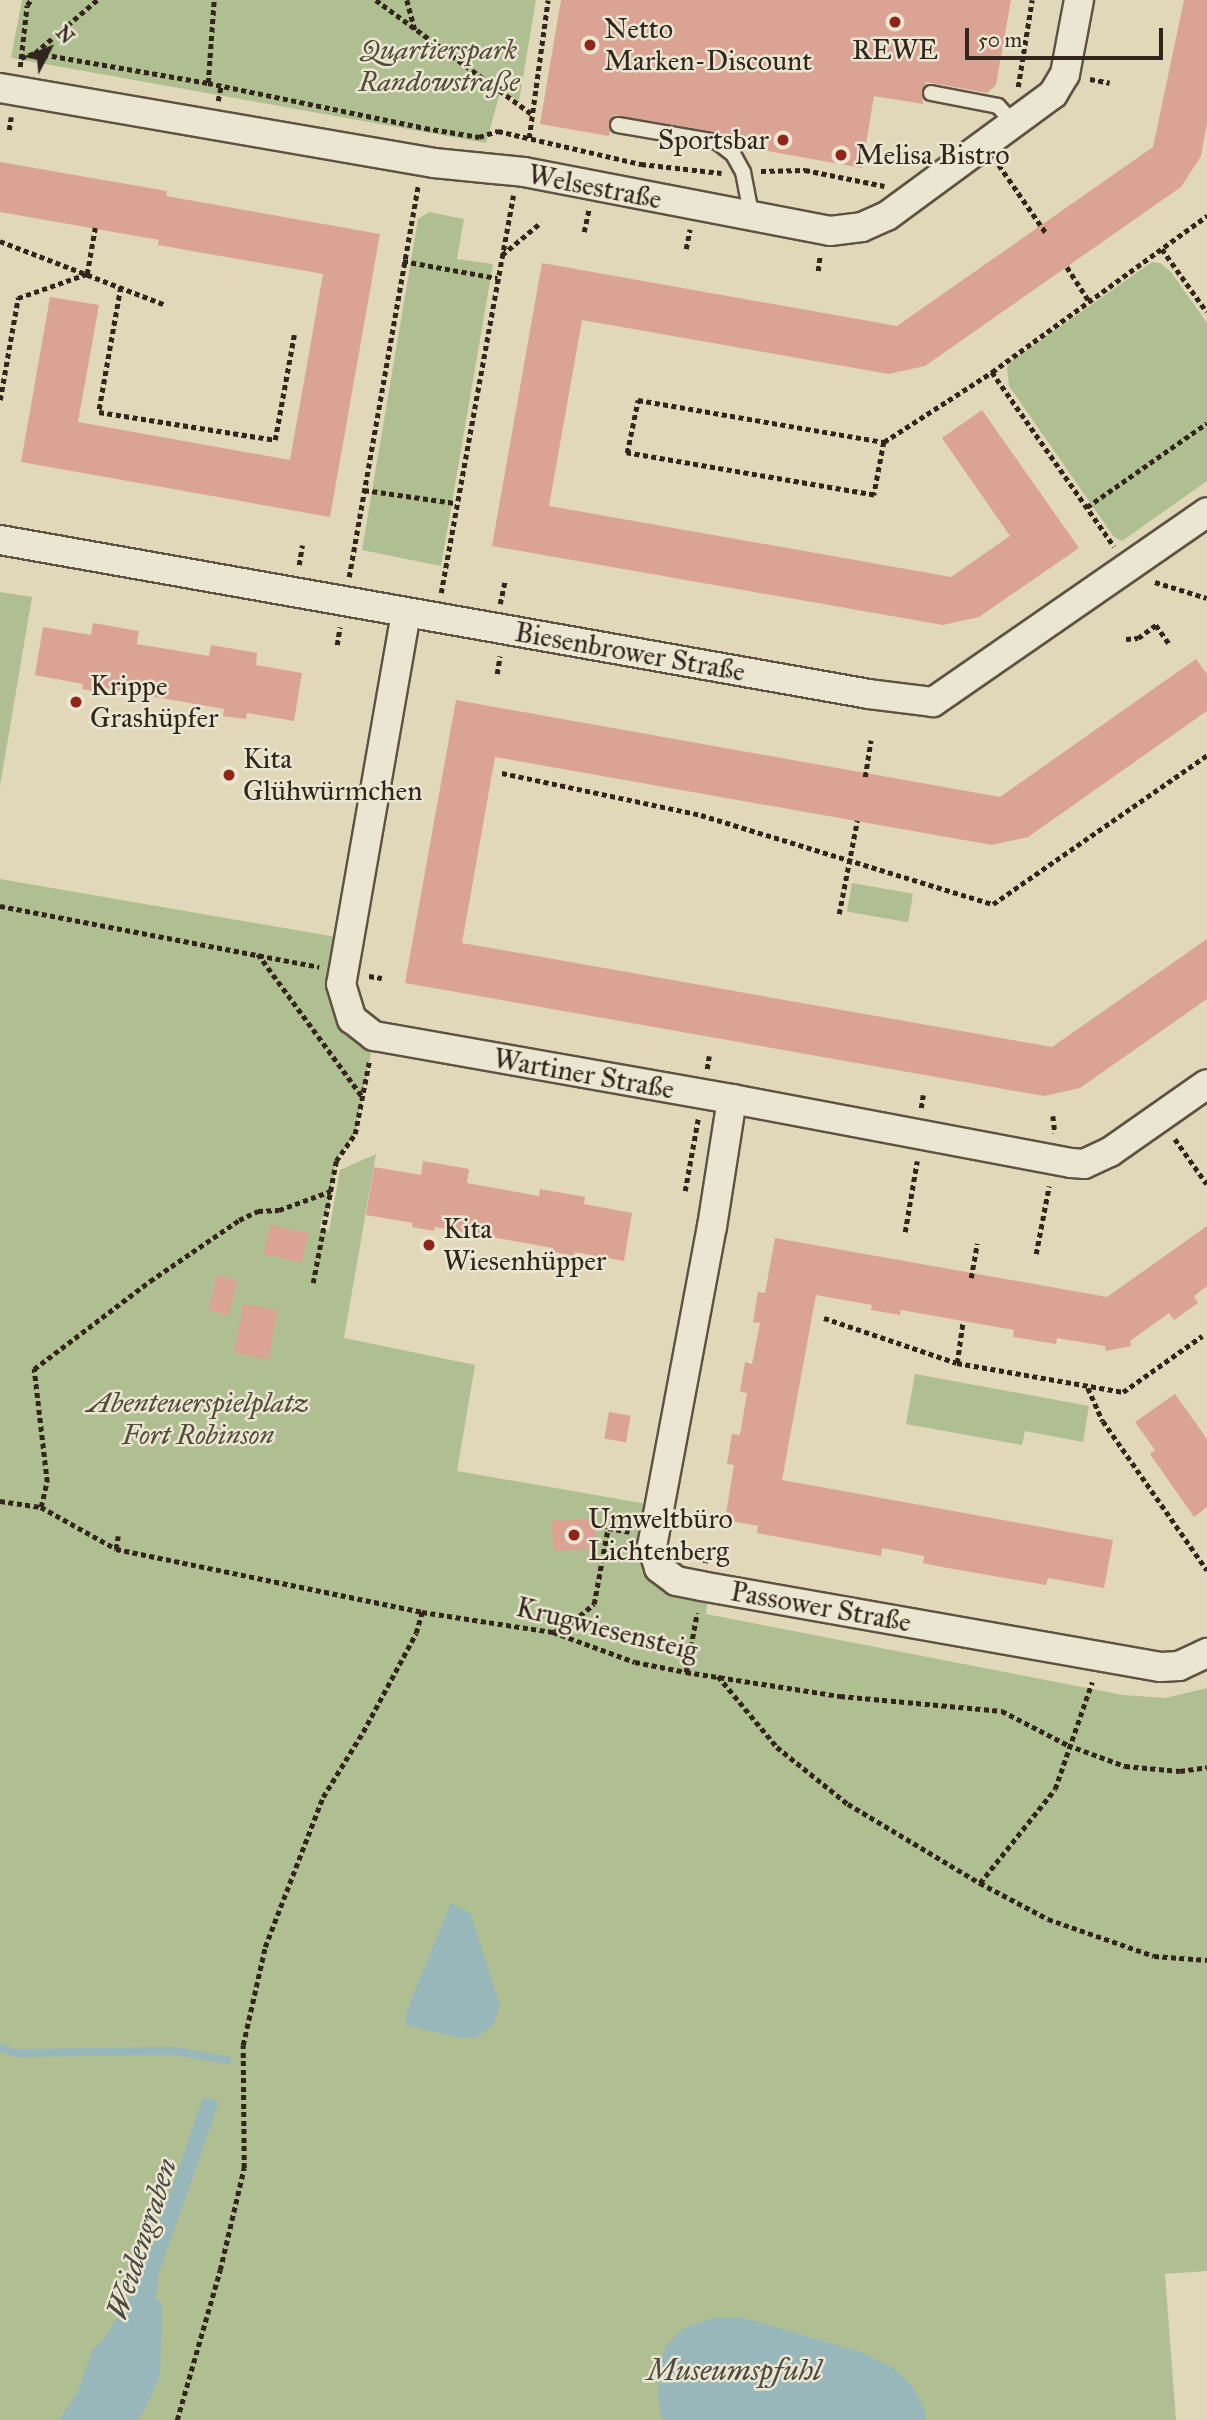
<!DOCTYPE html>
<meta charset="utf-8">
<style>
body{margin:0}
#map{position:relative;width:1207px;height:2420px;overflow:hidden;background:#e0d8b9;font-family:"IM FELL Great Primer",serif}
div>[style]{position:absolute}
.green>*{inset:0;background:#b0bf91;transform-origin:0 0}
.water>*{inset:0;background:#98b7ba}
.stream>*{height:8px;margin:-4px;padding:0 4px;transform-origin:4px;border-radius:4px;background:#98b7ba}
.building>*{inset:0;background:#dba394;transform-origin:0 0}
.path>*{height:4.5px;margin-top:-2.25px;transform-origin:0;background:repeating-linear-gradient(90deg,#32251b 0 5px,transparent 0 8.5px)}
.roads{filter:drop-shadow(2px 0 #5e5242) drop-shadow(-2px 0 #5e5242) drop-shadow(0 2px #5e5242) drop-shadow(0 -2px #5e5242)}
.service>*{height:14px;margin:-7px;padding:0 7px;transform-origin:7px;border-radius:7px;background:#ebe6d2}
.minor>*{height:28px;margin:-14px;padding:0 14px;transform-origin:14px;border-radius:14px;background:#ebe6d2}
.dots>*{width:19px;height:19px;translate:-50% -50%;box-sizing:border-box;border:4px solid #ebe6d2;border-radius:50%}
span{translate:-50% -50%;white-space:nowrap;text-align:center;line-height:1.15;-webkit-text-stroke:5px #ebe6d2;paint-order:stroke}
.poi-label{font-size:28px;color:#32251b}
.left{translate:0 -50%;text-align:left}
.right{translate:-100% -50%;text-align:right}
.park-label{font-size:28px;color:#524c38;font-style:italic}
.street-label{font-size:28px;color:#32251b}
.water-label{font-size:30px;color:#4c4a43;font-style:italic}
.north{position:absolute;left:14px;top:14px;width:70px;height:70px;-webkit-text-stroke:5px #ebe6d2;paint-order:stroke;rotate:48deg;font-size:19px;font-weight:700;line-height:28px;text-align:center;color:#32251b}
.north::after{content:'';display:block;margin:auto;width:24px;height:32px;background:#32251b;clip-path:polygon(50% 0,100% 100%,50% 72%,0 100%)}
.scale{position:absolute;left:965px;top:28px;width:198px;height:32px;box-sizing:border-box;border:4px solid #32251b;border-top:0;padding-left:9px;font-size:21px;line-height:24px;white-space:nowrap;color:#32251b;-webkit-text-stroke:5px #ebe6d2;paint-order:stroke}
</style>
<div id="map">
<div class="green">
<i style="clip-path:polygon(22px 0,536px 0,519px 101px,501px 90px,486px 143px,11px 58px)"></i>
<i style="clip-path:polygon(429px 212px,464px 219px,457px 259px,493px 264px,441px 566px,362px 550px,418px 219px)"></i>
<i style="clip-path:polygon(1152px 262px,1160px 263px,1171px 272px,1207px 323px,1207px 481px,1122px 541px,1114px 537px,1009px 386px,1007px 368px,1010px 362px)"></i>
<i style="clip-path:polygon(0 592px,32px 597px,0 786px)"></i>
<i style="clip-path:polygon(0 879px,336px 937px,329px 987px,332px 1004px,339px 1021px,372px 1048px,355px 1134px,336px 1161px,327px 1217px,322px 1217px,320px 1229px,329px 1231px,340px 1170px,376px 1154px,344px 1338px,475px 1365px,457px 1471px,647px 1504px,640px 1540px,708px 1599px,706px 1614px,1123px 1695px,1165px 1698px,1207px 1688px,1207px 2271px,1165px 2274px,1176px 2420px,0 2420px)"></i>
<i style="left:852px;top:883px;width:62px;height:29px;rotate:10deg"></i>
<i style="clip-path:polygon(915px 1374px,1089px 1406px,1083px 1442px,1025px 1431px,1022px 1445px,906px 1424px)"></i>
</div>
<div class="water">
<i style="clip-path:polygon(451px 1903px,470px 1913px,500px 2005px,493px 2025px,477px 2037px,461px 2038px,405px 2025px,407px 2010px)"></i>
<i style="clip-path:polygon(203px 2097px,219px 2102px,158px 2276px,156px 2298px,162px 2304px,160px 2376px,145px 2409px,138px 2420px,59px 2420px,78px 2391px,92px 2350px,104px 2339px,140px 2280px)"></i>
<i style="clip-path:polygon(712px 2318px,744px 2318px,861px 2352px,892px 2367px,912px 2386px,924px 2407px,926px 2420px,662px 2420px,658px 2399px,660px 2364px,666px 2345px,683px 2329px)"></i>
</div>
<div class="stream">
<i style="left:0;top:2047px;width:15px;rotate:23deg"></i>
<i style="left:14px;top:2053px;width:161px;rotate:-0.7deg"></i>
<i style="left:175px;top:2051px;width:53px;rotate:9.8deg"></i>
</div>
<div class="building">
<i style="clip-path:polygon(561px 0,1011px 0,996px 85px,987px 93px,926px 82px,922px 92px,923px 104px,874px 96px,862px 168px,767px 151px,769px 141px,620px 116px,613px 115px,609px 136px,540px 124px)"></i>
<i style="clip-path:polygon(1184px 0,1207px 0,1207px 123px,1201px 156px,1181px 187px,925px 366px,889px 374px,582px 320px,549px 506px,951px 577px,1010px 536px,942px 438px,982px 410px,1079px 548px,979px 617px,943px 625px,492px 546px,542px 263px,897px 326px,1153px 147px)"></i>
<i style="clip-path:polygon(0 162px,167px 191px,166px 196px,380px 234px,330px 517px,21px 462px,50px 297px,99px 305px,78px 422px,290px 460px,323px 274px,158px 245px,159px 240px,0 212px)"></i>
<i style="clip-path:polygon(93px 623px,139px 631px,137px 644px,209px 656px,211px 645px,257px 653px,256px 665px,302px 673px,294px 721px,247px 713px,246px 719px,223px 716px,224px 709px,105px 688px,104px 693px,82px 689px,83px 684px,35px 675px,43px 627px,91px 635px)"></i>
<i style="clip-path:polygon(1196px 659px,1207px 674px,1207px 711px,1028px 837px,992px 845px,495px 757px,462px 943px,1052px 1047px,1207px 939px,1207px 999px,1080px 1088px,1044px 1096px,405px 983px,456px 700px,1000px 797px)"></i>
<i style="clip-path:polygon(423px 1161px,469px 1169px,467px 1183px,539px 1196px,540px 1189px,585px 1197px,584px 1204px,632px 1213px,624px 1261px,575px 1252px,574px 1256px,553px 1252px,553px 1248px,435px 1227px,434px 1231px,412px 1227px,413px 1223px,366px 1215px,374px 1167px,421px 1175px)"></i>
<i style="left:270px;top:1225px;width:39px;height:30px;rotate:12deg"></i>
<i style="clip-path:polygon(1207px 1226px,1207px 1286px,1194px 1296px,1198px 1303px,1174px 1320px,1169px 1313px,1130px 1341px,1131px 1346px,1106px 1351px,1105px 1346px,1057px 1338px,1056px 1344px,1013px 1337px,1014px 1330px,901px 1310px,900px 1315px,871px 1310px,872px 1305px,816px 1295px,782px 1480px,1113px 1540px,1104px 1588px,1048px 1578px,1046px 1585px,942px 1567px,923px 1563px,924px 1556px,882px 1548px,881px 1556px,757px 1533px,758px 1526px,725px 1520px,734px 1465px,727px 1464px,732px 1434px,740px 1435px,747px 1393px,740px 1392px,745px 1362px,752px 1364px,760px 1323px,753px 1322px,758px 1292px,765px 1293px,775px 1238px,1107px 1297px)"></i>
<i style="left:217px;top:1275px;width:21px;height:36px;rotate:14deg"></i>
<i style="left:243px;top:1304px;width:35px;height:50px;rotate:10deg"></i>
<i style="clip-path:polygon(1175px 1394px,1207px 1439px,1207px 1507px,1194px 1517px,1150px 1454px,1155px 1450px,1135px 1422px)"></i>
<i style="left:609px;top:1412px;width:22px;height:27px;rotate:10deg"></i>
<i style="left:595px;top:1519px;width:30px;height:43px;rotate:88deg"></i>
</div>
<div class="path">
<i style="left:376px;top:0;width:195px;rotate:36.2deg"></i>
<i style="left:407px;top:0;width:31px;rotate:75deg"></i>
<i style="left:35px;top:53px;width:176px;rotate:9.8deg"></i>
<i style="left:208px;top:83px;width:222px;rotate:11.7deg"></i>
<i style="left:425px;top:128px;width:55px;rotate:9.5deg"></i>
<i style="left:479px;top:137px;width:20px;rotate:-18deg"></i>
<i style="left:498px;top:131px;width:147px;rotate:13deg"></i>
<i style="left:641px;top:164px;width:81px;rotate:6.4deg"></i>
<i style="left:21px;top:58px;width:15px;rotate:-20deg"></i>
<i style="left:35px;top:53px;width:82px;rotate:-40.5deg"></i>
<i style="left:20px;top:67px;width:62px;rotate:-83.6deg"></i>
<i style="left:27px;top:5px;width:6px;rotate:-51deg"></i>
<i style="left:1090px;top:79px;width:20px;rotate:11deg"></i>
<i style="left:208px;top:83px;width:83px;rotate:-85.9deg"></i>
<i style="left:1018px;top:87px;width:88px;rotate:-80.9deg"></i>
<i style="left:218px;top:101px;width:16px;rotate:-79deg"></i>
<i style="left:9px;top:130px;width:13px;rotate:-81deg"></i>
<i style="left:529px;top:138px;width:139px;rotate:-82.2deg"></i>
<i style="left:999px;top:165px;width:83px;rotate:55.3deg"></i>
<i style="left:761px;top:171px;width:44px;rotate:-1.3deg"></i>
<i style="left:805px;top:170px;width:81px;rotate:11.4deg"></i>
<i style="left:584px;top:232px;width:24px;rotate:-78deg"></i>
<i style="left:0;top:241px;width:178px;rotate:21.1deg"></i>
<i style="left:686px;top:249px;width:20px;rotate:-79deg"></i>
<i style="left:1162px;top:249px;width:77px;rotate:54.5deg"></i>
<i style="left:502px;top:255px;width:48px;rotate:-40deg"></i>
<i style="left:403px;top:261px;width:96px;rotate:10.3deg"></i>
<i style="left:1067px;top:267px;width:40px;rotate:57.1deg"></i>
<i style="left:818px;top:271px;width:16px;rotate:-83deg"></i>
<i style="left:121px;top:287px;width:127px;rotate:100deg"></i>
<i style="left:99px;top:412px;width:178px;rotate:9deg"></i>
<i style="left:275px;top:440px;width:107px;rotate:-79.7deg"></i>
<i style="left:992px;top:372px;width:213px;rotate:55deg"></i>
<i style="left:0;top:400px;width:104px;rotate:-80deg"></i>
<i style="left:18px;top:298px;width:73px;rotate:-19.2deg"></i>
<i style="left:87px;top:274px;width:47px;rotate:-80.1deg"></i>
<i style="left:884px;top:442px;width:54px;rotate:100.7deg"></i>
<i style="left:874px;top:495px;width:251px;rotate:-170.3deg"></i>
<i style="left:627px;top:453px;width:54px;rotate:-78.3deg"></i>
<i style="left:638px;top:400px;width:250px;rotate:9.7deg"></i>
<i style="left:884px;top:442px;width:129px;rotate:-32.9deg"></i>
<i style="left:992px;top:372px;width:266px;rotate:-36deg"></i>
<i style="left:364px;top:490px;width:92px;rotate:8.1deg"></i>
<i style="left:1087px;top:507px;width:146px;rotate:-35deg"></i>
<i style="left:299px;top:565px;width:20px;rotate:-81deg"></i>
<i style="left:349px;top:577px;width:397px;rotate:-80deg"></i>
<i style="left:1155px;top:582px;width:54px;rotate:17.1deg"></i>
<i style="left:441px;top:593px;width:404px;rotate:-79.7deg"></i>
<i style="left:500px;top:604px;width:24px;rotate:-78deg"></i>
<i style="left:1126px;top:639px;width:12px;rotate:-5deg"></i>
<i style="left:1138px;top:638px;width:22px;rotate:-36deg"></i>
<i style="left:1156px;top:625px;width:24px;rotate:55deg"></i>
<i style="left:337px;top:645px;width:18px;rotate:-81deg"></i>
<i style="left:497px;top:674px;width:18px;rotate:-81deg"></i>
<i style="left:502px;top:773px;width:203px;rotate:11.9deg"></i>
<i style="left:701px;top:815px;width:305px;rotate:17deg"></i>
<i style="left:993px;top:904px;width:261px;rotate:-34.8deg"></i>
<i style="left:865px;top:777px;width:37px;rotate:-81deg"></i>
<i style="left:0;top:906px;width:325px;rotate:10.8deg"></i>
<i style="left:839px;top:914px;width:95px;rotate:-79deg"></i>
<i style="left:258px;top:954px;width:176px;rotate:53.8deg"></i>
<i style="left:369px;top:976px;width:13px;rotate:9deg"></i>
<i style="left:707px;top:1069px;width:13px;rotate:-81deg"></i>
<i style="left:921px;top:1108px;width:13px;rotate:-81deg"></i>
<i style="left:1053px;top:1116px;width:17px;rotate:83deg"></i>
<i style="left:1175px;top:1139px;width:55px;rotate:54.6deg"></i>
<i style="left:685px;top:1191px;width:73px;rotate:-79.8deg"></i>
<i style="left:905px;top:1232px;width:72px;rotate:-80.4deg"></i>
<i style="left:1036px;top:1254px;width:69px;rotate:-79.2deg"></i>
<i style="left:971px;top:1278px;width:35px;rotate:-80deg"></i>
<i style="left:313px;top:1283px;width:124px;rotate:-79.3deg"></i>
<i style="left:336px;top:1161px;width:33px;rotate:-55deg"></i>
<i style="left:355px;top:1134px;width:73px;rotate:-79deg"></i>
<i style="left:824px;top:1318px;width:140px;rotate:18.7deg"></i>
<i style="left:957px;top:1363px;width:169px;rotate:9.9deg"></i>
<i style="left:1123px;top:1392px;width:97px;rotate:-35.3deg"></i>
<i style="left:957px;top:1363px;width:42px;rotate:-81.9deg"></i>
<i style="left:1088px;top:1388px;width:36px;rotate:66deg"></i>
<i style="left:1103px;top:1421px;width:182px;rotate:55.1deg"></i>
<i style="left:0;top:1501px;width:41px;rotate:8.3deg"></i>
<i style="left:41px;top:1507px;width:86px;rotate:29.2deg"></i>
<i style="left:116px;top:1549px;width:312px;rotate:11.6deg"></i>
<i style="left:422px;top:1612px;width:133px;rotate:8.7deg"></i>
<i style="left:553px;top:1632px;width:87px;rotate:20.1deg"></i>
<i style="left:635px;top:1662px;width:52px;rotate:11.1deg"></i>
<i style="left:686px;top:1672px;width:156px;rotate:8.9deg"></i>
<i style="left:840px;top:1696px;width:163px;rotate:5.3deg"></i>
<i style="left:1002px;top:1711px;width:74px;rotate:27.3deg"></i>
<i style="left:1068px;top:1745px;width:61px;rotate:20.2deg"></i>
<i style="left:1125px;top:1766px;width:55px;rotate:5.2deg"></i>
<i style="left:1180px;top:1771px;width:27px;rotate:-8deg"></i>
<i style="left:41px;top:1507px;width:26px;rotate:-77deg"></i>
<i style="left:47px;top:1482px;width:114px;rotate:-96.6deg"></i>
<i style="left:34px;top:1369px;width:146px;rotate:-37.2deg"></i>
<i style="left:150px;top:1281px;width:108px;rotate:-34.4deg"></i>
<i style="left:239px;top:1220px;width:21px;rotate:-25deg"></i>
<i style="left:258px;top:1211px;width:21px;rotate:-3deg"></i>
<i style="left:279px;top:1210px;width:55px;rotate:-20.1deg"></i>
<i style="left:116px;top:1549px;width:13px;rotate:-81deg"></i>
<i style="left:705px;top:1563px;width:17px;rotate:-80deg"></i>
<i style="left:554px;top:1632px;width:22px;rotate:-30deg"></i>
<i style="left:573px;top:1621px;width:27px;rotate:-39deg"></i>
<i style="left:594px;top:1604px;width:77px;rotate:-79.6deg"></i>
<i style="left:608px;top:1528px;width:22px;rotate:10deg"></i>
<i style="left:686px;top:1672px;width:60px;rotate:-79.4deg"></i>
<i style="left:718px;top:1676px;width:92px;rotate:50.3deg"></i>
<i style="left:777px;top:1747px;width:91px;rotate:38.8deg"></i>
<i style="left:848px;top:1804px;width:154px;rotate:30.9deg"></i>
<i style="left:980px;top:1883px;width:77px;rotate:27.9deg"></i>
<i style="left:1048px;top:1919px;width:112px;rotate:19.2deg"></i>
<i style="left:1154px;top:1956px;width:53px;rotate:4.3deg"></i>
<i style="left:980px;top:1883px;width:120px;rotate:-51.4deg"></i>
<i style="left:1055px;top:1789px;width:113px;rotate:-70.9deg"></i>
<i style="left:177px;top:2420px;width:156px;rotate:-74deg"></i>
<i style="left:220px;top:2270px;width:105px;rotate:-76.8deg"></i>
<i style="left:244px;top:2168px;width:123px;rotate:-90.5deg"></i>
<i style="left:243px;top:2045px;width:100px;rotate:-77.3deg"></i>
<i style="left:265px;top:1947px;width:161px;rotate:-68.9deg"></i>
<i style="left:323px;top:1797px;width:76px;rotate:-58.4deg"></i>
<i style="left:363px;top:1732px;width:112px;rotate:-61.8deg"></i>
<i style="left:416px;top:1633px;width:22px;rotate:-74deg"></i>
</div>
<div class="roads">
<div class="service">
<i style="left:931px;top:93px;width:68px;rotate:11deg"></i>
<i style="left:998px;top:106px;width:24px;rotate:48deg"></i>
<i style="left:618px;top:125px;width:100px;rotate:9.7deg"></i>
<i style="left:717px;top:142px;width:20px;rotate:37deg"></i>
<i style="left:733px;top:154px;width:21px;rotate:61deg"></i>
<i style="left:743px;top:172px;width:32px;rotate:79deg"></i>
</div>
<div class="minor">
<i style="left:0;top:88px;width:440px;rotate:9.8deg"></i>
<i style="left:434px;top:163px;width:90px;rotate:5.7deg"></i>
<i style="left:524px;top:172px;width:312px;rotate:10.9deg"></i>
<i style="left:830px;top:231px;width:32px;rotate:-7deg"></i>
<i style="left:862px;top:227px;width:27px;rotate:-24deg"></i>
<i style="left:887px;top:216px;width:206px;rotate:-36.3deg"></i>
<i style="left:1053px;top:94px;width:23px;rotate:-59deg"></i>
<i style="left:1065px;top:74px;width:75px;rotate:-79.3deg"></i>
<i style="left:0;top:540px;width:883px;rotate:10.05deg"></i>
<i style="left:869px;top:694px;width:64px;rotate:7.1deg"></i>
<i style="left:933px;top:702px;width:333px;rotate:-34.7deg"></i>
<i style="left:406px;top:613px;width:377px;rotate:99.9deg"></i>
<i style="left:341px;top:984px;width:37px;rotate:73deg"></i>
<i style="left:352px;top:1019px;width:28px;rotate:38deg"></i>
<i style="left:374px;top:1036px;width:364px;rotate:10deg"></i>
<i style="left:732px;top:1099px;width:345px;rotate:10.7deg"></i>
<i style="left:1071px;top:1163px;width:13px;rotate:4deg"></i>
<i style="left:1084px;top:1164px;width:29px;rotate:-25deg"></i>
<i style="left:1110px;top:1152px;width:118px;rotate:-35deg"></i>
<i style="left:732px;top:1099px;width:129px;rotate:98.9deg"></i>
<i style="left:712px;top:1226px;width:326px;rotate:100.6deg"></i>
<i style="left:652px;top:1546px;width:23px;rotate:72deg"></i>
<i style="left:659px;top:1568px;width:21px;rotate:37deg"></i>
<i style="left:676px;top:1581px;width:25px;rotate:11deg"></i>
<i style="left:701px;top:1586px;width:467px;rotate:10deg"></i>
<i style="left:1161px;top:1667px;width:18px;rotate:-3deg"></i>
<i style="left:1179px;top:1666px;width:31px;rotate:-25deg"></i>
</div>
</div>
<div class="dots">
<i style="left:895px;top:22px;background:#8f2418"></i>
<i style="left:590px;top:45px;background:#8f2418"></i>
<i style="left:783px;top:140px;background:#8f2418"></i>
<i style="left:841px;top:155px;background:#8f2418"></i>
<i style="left:76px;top:702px;background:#8f2418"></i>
<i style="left:229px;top:775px;background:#8f2418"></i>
<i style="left:429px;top:1245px;background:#8f2418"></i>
<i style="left:574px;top:1535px;background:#8f2418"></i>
</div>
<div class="poi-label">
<span class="left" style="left:604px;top:45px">Netto<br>Marken-Discount</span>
<span style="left:895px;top:50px">REWE</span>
<span class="right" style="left:769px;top:140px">Sportsbar</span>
<span class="left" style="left:855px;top:155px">Melisa Bistro</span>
<span class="left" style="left:90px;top:702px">Krippe<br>Grashüpfer</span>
<span class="left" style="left:243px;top:775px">Kita<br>Glühwürmchen</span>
<span class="left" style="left:443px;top:1245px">Kita<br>Wiesenhüpper</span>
<span class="left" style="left:588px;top:1535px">Umweltbüro<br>Lichtenberg</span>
</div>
<div class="park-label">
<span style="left:439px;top:66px">Quartierspark<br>Randowstraße</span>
<span style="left:198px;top:1419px">Abenteuerspielplatz<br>Fort Robinson</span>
</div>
<div class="street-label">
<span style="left:595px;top:187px;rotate:11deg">Welsestraße</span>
<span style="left:630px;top:652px;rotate:10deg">Biesenbrower Straße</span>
<span style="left:584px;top:1074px;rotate:10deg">Wartiner Straße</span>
<span style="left:821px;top:1607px;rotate:10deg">Passower Straße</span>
<span style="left:607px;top:1629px;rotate:14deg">Krugwiesensteig</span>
</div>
<div class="water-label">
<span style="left:142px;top:2239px;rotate:-72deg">Weidengraben</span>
<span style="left:734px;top:2370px">Museumspfuhl</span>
</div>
<div class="north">N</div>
<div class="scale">50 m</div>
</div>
